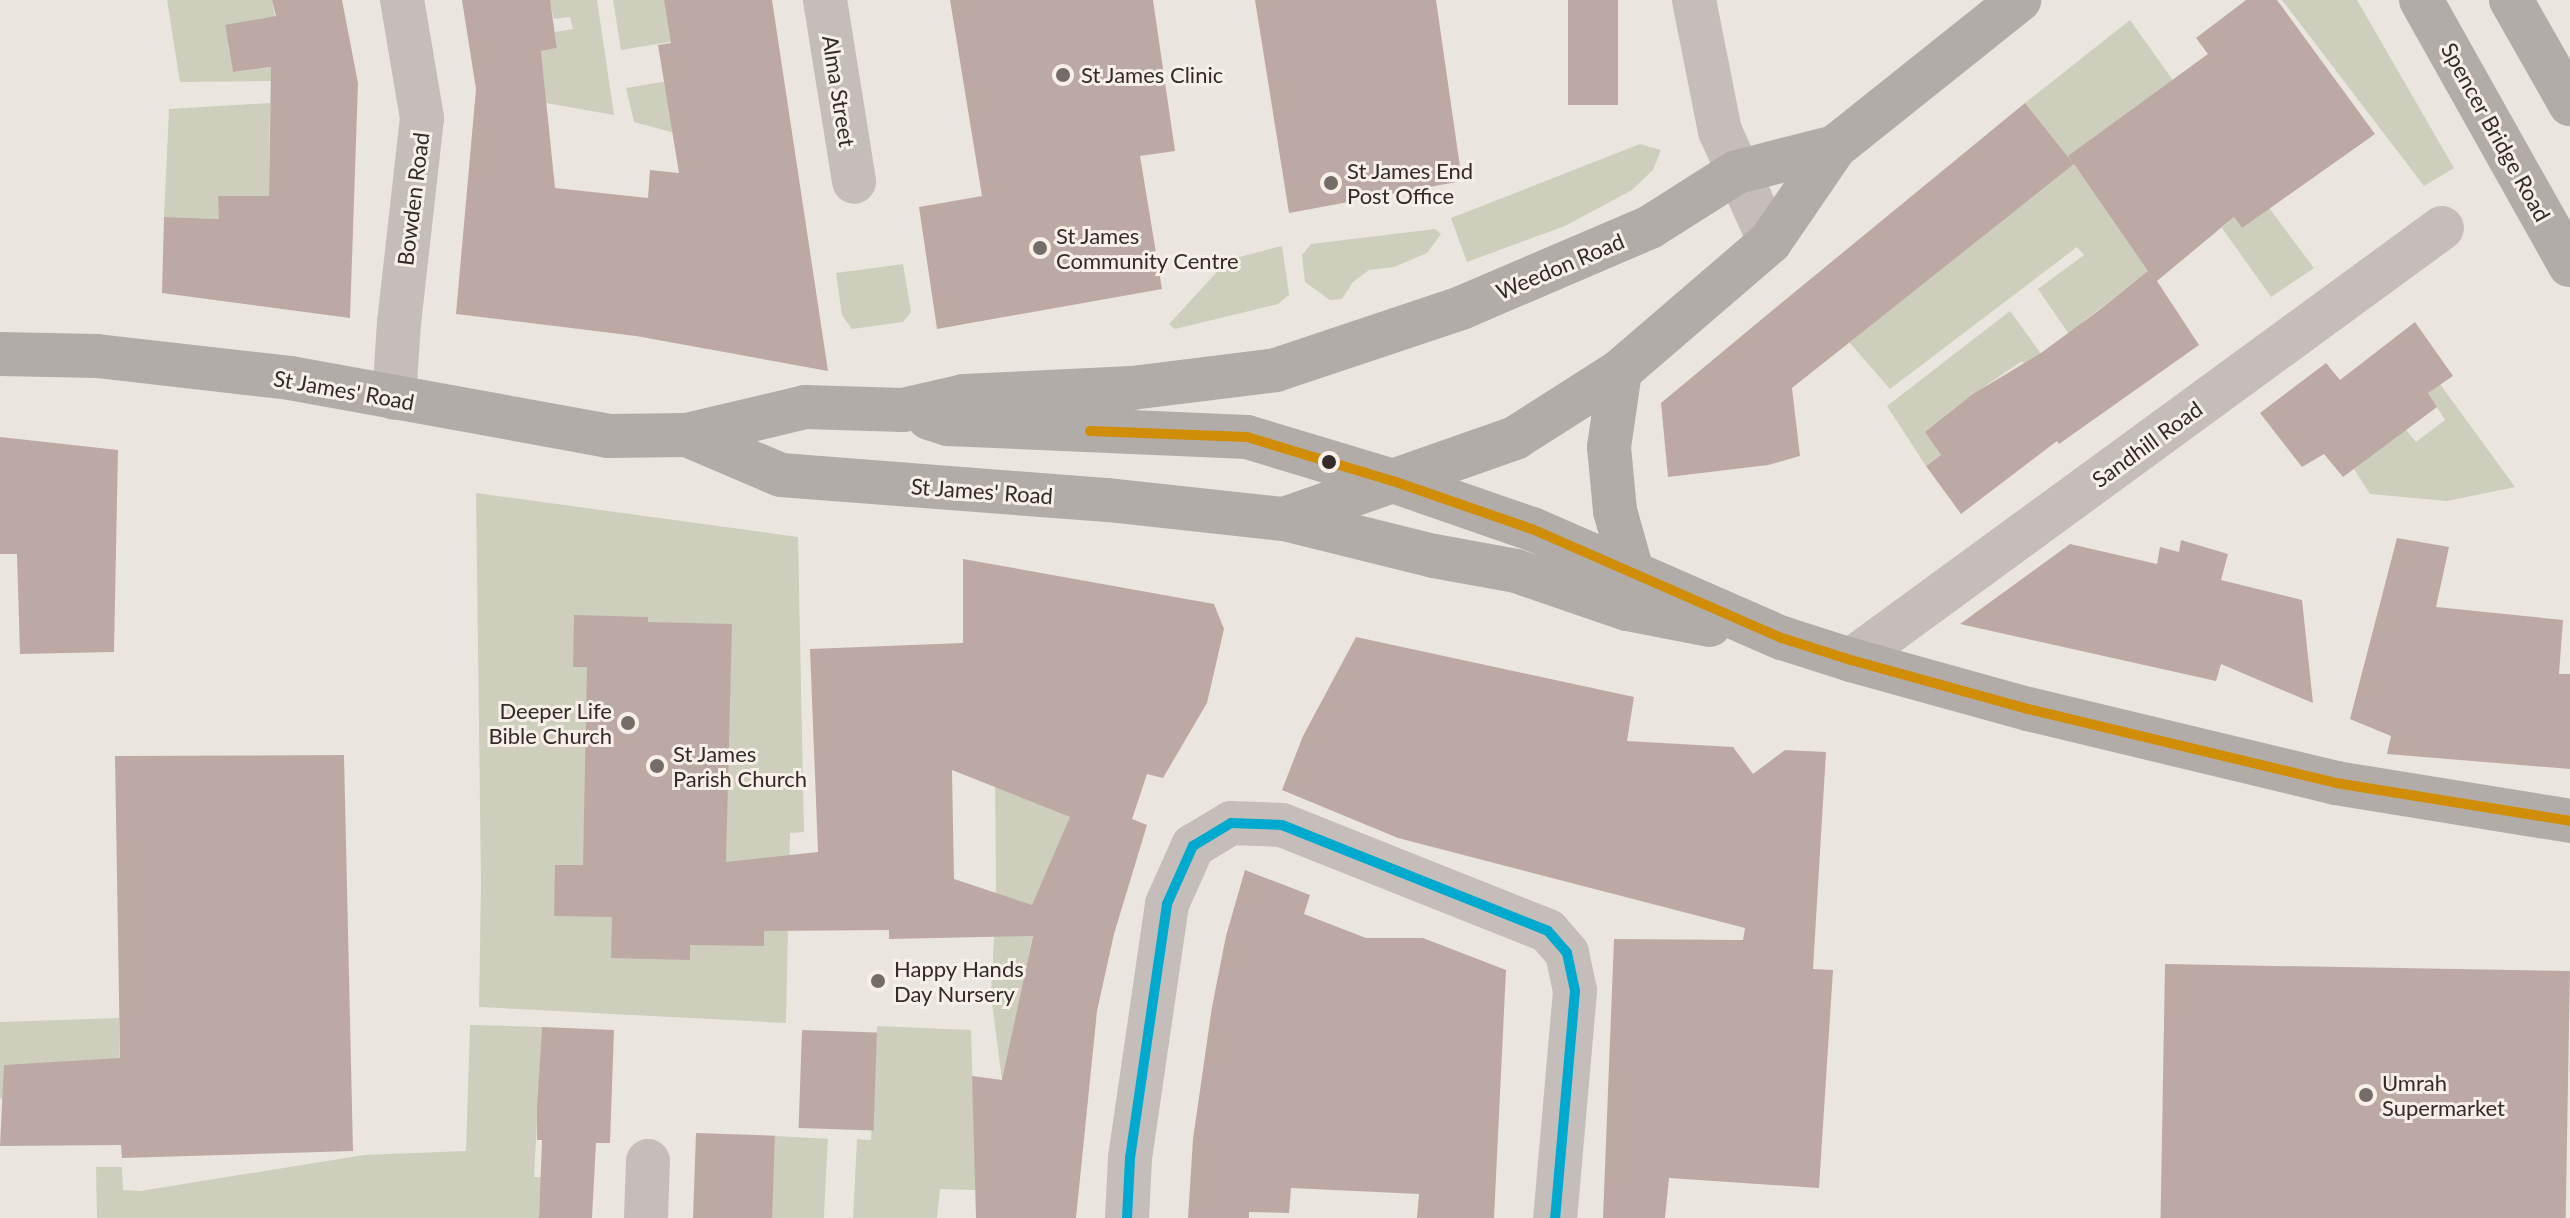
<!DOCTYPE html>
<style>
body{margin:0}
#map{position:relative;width:2570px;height:1218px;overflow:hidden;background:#ebe5e0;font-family:Lato,sans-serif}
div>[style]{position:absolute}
.green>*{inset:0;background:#cdcfbc;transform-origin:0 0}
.building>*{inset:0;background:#bda9a4;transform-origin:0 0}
.minor>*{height:44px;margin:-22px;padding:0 22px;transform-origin:22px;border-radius:22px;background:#c4bdb9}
.primary>*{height:44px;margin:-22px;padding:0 22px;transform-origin:22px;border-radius:22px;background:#b2aca9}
.bus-1>*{height:10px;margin:-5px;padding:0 5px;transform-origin:5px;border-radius:5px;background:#d08d08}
.bus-2>*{height:10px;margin:-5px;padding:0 5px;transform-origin:5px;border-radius:5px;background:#00a9ce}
.dots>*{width:22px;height:22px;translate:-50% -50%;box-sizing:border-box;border:4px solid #f7efe8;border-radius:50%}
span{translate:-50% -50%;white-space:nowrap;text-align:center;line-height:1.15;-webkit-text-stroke:6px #f7efe8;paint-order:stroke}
.poi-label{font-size:22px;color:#342b28}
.left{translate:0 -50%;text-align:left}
.right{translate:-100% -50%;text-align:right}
.street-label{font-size:22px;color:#342b28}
</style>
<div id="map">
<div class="green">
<i style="clip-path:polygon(167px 0,272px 0,275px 17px,225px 26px,233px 72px,282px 66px,285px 81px,180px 82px)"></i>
<i style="clip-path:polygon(529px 0,597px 0,614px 115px,546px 103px,541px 51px,557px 48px,555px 32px,573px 29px,570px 17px,554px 19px,550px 4px)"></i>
<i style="clip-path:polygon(613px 0,664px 0,712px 35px,621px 50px)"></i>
<i style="clip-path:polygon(2282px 0,2357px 0,2454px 168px,2424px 186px)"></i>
<i style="clip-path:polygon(2130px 20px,2175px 83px,2073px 163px,2150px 270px,2080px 324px,2095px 344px,2081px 352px,2038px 289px,2084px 255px,2077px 247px,1890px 389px,1849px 342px,2073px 163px,2025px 103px)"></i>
<i style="clip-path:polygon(685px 78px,711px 143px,634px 122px,626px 88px)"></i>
<i style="clip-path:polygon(270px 103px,269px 196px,219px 196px,219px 219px,164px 217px,169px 109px)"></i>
<i style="clip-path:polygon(1640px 144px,1661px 150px,1653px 170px,1632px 190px,1565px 226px,1467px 262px,1451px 218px)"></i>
<i style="clip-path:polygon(2269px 208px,2314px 268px,2271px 297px,2222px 228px,2234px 217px,2242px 228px)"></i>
<i style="clip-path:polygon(1435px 229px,1441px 234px,1427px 253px,1394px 267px,1369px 270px,1353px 282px,1342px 299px,1330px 300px,1305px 282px,1302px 255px,1311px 244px)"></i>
<i style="clip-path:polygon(1282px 246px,1289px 295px,1278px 304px,1175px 329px,1169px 324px,1228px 260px)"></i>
<i style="clip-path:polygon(903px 264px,911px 312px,903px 322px,852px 329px,842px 315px,836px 273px)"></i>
<i style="clip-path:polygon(2010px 311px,2055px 373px,2038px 383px,2022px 361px,1988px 384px,1926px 432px,1941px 455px,1926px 466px,1887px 406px)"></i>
<i style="clip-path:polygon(2440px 384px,2515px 487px,2447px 501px,2370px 494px,2354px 469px,2399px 421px,2416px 442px,2445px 420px,2428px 393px)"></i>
<i style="clip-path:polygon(476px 493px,798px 537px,804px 832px,790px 833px,786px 1023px,479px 1007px,481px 884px)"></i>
<i style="clip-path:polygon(995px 766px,1006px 791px,1070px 817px,1045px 910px,996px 893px)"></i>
<i style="clip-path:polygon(995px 921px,1033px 934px,1020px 998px,1003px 1191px,940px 1189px,937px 1218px,853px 1218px,857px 1139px,871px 1140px,877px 1026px,971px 1030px,974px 1129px,1002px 1080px,991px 995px)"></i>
<i style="clip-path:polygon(119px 1018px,121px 1145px,109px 1145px,0 1098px,0 1022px)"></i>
<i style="clip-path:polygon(470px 1025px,542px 1027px,534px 1177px,541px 1177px,539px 1218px,97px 1218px,96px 1167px,122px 1167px,123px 1190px,140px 1191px,364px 1155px,466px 1151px)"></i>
<i style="left:775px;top:1136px;width:53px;height:82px;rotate:3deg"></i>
</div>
<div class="building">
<i style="clip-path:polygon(272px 0,342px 0,358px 83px,350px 318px,162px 293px,164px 217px,219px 219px,218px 196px,269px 196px,271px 67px,233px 72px,225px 25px,276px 16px)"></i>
<i style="clip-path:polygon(462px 0,550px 0,557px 48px,541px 51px,555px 188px,648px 198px,650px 170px,679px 173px,658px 45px,671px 43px,664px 0,772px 0,828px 371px,636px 336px,456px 314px,476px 89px)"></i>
<i style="clip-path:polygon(950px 0,1153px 0,1175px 151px,1140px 156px,1162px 289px,937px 329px,919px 207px,982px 196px)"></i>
<i style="clip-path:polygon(1255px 0,1436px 0,1462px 181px,1289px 213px)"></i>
<i style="left:1568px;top:0;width:50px;height:105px"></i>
<i style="clip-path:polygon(2246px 0,2277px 0,2375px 134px,2242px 228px,2234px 217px,2157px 281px,2199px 345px,2059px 444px,2057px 441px,1961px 514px,1926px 466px,1941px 455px,1925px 432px,1973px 394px,2041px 353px,2098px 311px,2148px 271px,2074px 164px,1792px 388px,1800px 456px,1768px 465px,1668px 477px,1661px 403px,1768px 314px,2025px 103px,2073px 163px,2068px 156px,2208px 54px,2196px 38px)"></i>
<i style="clip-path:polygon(2415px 322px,2453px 376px,2428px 393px,2437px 407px,2343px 477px,2324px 454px,2302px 467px,2260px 413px,2326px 363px,2340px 380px)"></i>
<i style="clip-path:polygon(0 437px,118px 450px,114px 652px,20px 654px,17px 554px,0 554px)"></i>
<i style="clip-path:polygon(2397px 538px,2449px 547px,2436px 607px,2563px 620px,2559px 674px,2570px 674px,2570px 769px,2387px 754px,2391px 736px,2350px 719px)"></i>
<i style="clip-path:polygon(2181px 540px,2228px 554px,2221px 580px,2302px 600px,2313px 703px,2221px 664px,2216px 681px,1960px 624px,2070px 544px,2157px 564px,2160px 547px,2179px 552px)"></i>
<i style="clip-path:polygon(evenodd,963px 559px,1214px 604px,1224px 629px,1207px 703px,1163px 778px,1147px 774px,1132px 819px,1147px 825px,1114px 934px,1097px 1011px,1076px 1218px,976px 1218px,972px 1076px,1002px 1080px,1033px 936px,889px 939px,889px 930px,764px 931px,764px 946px,690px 945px,690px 960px,611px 958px,612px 917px,554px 916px,555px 865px,583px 865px,587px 667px,573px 667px,574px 615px,648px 617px,648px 622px,732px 624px,726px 862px,818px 852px,810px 649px,963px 643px,963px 559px,952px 770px,1070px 817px,1032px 905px,954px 879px,952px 770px)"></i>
<i style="clip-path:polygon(1356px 637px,1634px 697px,1627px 741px,1733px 747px,1753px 774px,1785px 750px,1826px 752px,1813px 969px,1833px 970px,1819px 1188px,1669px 1178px,1665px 1218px,1603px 1218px,1614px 939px,1743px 940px,1745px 928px,1398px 838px,1282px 790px,1303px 736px)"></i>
<i style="clip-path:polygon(344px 755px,353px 1151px,122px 1158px,121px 1145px,0 1146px,4px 1065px,120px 1058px,115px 756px)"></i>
<i style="clip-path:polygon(1245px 870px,1310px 895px,1304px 914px,1366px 938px,1423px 938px,1506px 970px,1494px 1218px,1417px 1218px,1419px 1194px,1291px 1188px,1289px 1213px,1249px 1212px,1249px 1218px,1188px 1218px,1193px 1139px,1212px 1007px,1226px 936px)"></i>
<i style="left:2165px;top:964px;width:405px;height:254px;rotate:1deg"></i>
<i style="clip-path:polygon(542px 1027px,614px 1030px,610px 1143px,596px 1143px,592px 1218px,539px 1218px,542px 1140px,537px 1140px,537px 1108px)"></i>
<i style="left:802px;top:1030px;width:75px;height:98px;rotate:2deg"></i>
<i style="left:696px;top:1133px;width:79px;height:85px;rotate:2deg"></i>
</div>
<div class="minor">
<i style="left:825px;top:0;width:184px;rotate:80.9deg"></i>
<i style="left:1694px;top:0;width:134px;rotate:78.8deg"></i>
<i style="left:1720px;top:131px;width:122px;rotate:65.8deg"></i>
<i style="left:394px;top:398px;width:75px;rotate:-86.2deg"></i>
<i style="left:399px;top:323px;width:206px;rotate:-83.6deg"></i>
<i style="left:422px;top:118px;width:120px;rotate:-99.6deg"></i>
<i style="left:1851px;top:660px;width:732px;rotate:-36.17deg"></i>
<i style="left:646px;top:1218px;width:57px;rotate:-88deg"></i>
<i style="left:1127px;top:1218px;width:60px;rotate:-87.1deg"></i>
<i style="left:1130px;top:1158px;width:257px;rotate:-81.7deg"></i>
<i style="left:1167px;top:904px;width:64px;rotate:-65.9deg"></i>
<i style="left:1193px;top:846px;width:44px;rotate:-31.2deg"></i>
<i style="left:1231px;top:823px;width:51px;rotate:2.2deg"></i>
<i style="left:1282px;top:825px;width:286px;rotate:21.7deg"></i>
<i style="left:1548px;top:931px;width:29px;rotate:49deg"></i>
<i style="left:1567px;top:953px;width:39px;rotate:78deg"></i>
<i style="left:1575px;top:991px;width:228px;rotate:95deg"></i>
</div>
<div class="primary">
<i style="left:2421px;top:0;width:304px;rotate:60.7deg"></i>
<i style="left:2511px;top:0;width:120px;rotate:60.4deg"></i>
<i style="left:0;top:354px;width:97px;rotate:1.2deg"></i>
<i style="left:97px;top:356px;width:194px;rotate:6.5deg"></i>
<i style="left:290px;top:378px;width:323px;rotate:10.3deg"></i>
<i style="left:608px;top:436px;width:79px;rotate:-0.7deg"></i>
<i style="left:687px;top:435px;width:121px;rotate:-13.3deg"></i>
<i style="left:805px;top:407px;width:98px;rotate:1.8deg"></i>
<i style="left:903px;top:410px;width:63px;rotate:-12.9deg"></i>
<i style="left:964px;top:396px;width:168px;rotate:-2.7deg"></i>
<i style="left:1132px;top:388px;width:145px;rotate:-7.1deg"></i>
<i style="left:1276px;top:370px;width:195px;rotate:-18.5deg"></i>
<i style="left:1461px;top:308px;width:206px;rotate:-23.2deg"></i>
<i style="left:1650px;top:227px;width:103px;rotate:-32.3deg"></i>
<i style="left:1737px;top:172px;width:101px;rotate:-14.3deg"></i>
<i style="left:1620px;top:371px;width:77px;rotate:98.2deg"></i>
<i style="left:1609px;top:447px;width:64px;rotate:84.6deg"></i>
<i style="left:1615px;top:511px;width:62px;rotate:74.2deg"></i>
<i style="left:929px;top:418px;width:20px;rotate:18deg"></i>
<i style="left:948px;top:424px;width:299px;rotate:2.5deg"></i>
<i style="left:1247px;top:437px;width:152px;rotate:16.8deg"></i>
<i style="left:1393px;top:481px;width:147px;rotate:19.1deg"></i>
<i style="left:1532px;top:529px;width:273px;rotate:23.6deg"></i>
<i style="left:1782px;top:638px;width:72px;rotate:17.7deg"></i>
<i style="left:1851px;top:660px;width:184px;rotate:15.5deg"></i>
<i style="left:2028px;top:709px;width:317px;rotate:13.5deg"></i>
<i style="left:2336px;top:783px;width:237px;rotate:9.2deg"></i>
<i style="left:687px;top:435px;width:102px;rotate:23.1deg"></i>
<i style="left:781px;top:475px;width:328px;rotate:4.4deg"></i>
<i style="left:1108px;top:500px;width:177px;rotate:6.2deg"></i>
<i style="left:1284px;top:519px;width:154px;rotate:13.9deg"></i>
<i style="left:1434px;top:556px;width:83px;rotate:10.4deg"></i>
<i style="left:1516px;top:571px;width:117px;rotate:18.9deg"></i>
<i style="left:1627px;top:609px;width:84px;rotate:11deg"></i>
<i style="left:1284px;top:519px;width:245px;rotate:-19.3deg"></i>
<i style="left:1515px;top:438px;width:125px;rotate:-32.5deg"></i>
<i style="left:1620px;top:371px;width:198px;rotate:-40.7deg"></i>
<i style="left:1770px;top:242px;width:115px;rotate:-55.6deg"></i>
<i style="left:1835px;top:147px;width:236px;rotate:-38.6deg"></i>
</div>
<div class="bus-1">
<i style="left:1090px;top:431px;width:157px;rotate:2.2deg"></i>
<i style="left:1247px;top:437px;width:152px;rotate:16.8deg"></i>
<i style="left:1393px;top:481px;width:147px;rotate:19.1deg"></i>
<i style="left:1532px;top:529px;width:273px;rotate:23.6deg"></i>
<i style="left:1782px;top:638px;width:72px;rotate:17.7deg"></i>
<i style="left:1851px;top:660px;width:184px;rotate:15.5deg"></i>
<i style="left:2028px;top:709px;width:317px;rotate:13.5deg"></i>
<i style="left:2336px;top:783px;width:237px;rotate:9.2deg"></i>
</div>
<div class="bus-2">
<i style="left:1127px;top:1218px;width:60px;rotate:-87.1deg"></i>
<i style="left:1130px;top:1158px;width:257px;rotate:-81.7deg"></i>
<i style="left:1167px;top:904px;width:64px;rotate:-65.9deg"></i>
<i style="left:1193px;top:846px;width:44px;rotate:-31.2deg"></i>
<i style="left:1231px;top:823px;width:51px;rotate:2.2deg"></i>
<i style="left:1282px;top:825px;width:286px;rotate:21.7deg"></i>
<i style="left:1548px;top:931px;width:29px;rotate:49deg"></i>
<i style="left:1567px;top:953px;width:39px;rotate:78deg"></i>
<i style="left:1575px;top:991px;width:228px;rotate:95deg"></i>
</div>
<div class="dots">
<i style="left:1063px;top:75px;background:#746c68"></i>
<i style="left:1331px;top:183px;background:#746c68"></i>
<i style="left:1040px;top:248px;background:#746c68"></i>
<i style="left:1329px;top:462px;background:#342b28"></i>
<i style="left:628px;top:723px;background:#746c68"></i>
<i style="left:657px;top:766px;background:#746c68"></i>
<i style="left:878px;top:981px;background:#746c68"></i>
<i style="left:2366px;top:1095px;background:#746c68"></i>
</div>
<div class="poi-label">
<span class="left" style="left:1081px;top:75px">St James Clinic</span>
<span class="left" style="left:1347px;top:183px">St James End<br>Post Office</span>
<span class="left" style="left:1056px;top:248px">St James<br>Community Centre</span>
<span class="right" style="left:612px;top:723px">Deeper Life<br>Bible Church</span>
<span class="left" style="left:673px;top:766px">St James<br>Parish Church</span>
<span class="left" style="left:894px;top:981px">Happy Hands<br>Day Nursery</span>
<span class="left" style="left:2382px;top:1095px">Umrah<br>Supermarket</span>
</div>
<div class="street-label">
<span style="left:839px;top:91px;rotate:81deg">Alma Street</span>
<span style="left:2496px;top:132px;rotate:61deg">Spencer Bridge Road</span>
<span style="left:413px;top:199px;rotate:-83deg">Bowden Road</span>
<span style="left:1560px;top:266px;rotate:-23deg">Weedon Road</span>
<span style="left:344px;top:390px;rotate:10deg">St James' Road</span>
<span style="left:2147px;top:444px;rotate:-36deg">Sandhill Road</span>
<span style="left:982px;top:491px;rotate:4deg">St James' Road</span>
</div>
</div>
